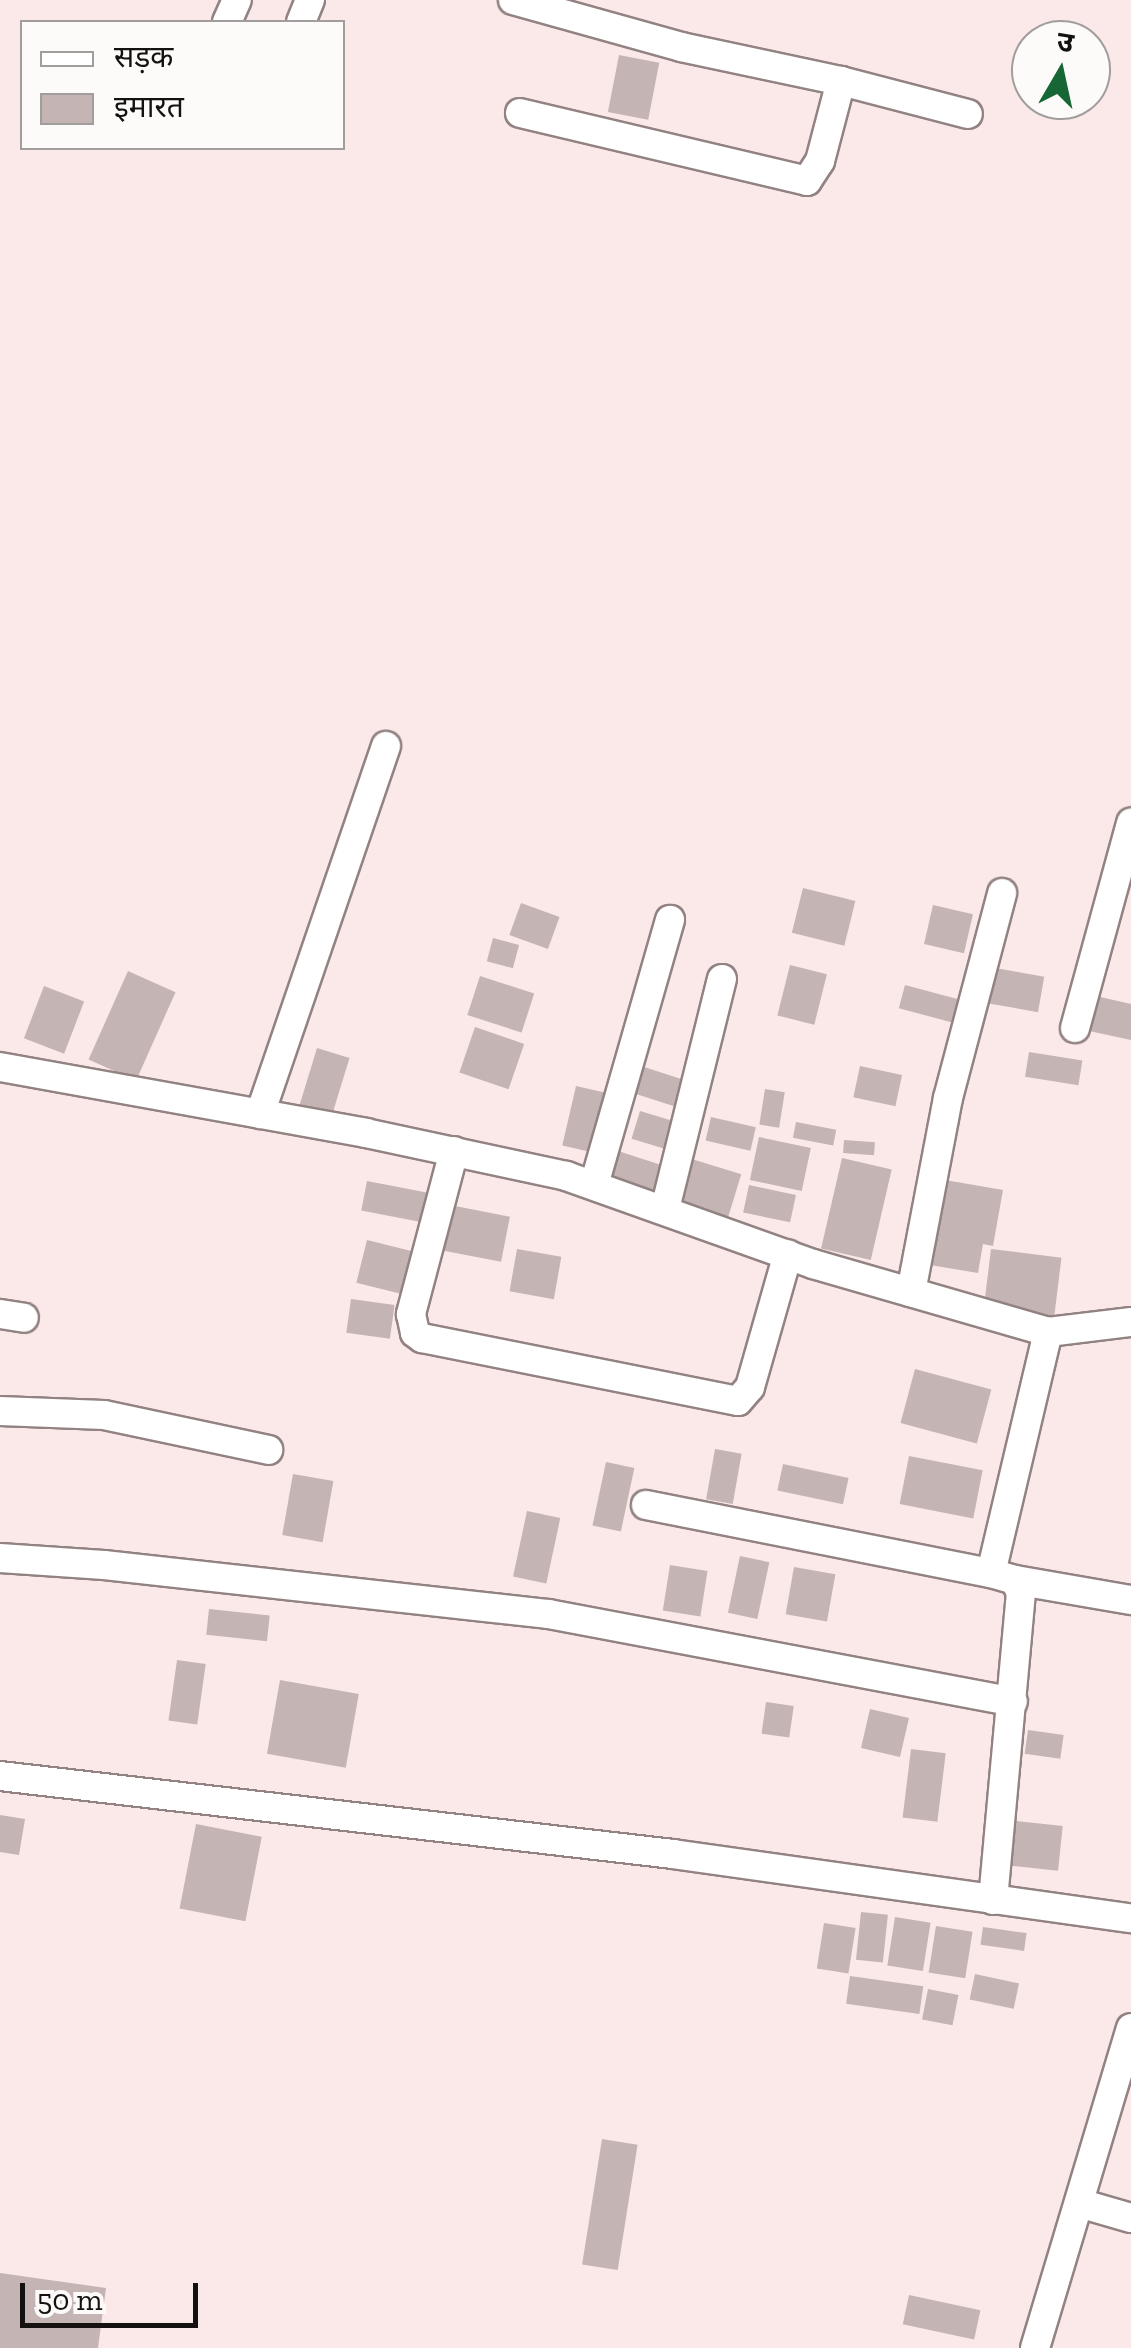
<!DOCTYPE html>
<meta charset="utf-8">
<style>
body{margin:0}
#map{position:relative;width:1131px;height:2348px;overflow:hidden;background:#fae9e8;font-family:"Zilla Slab","Noto Sans Devanagari",serif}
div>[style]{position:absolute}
.building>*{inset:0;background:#c4b4b3;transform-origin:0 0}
.roads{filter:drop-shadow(2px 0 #928382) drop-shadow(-2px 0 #928382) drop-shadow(0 2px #928382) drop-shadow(0 -2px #928382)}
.minor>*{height:28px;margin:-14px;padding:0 14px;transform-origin:14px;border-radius:14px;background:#fff}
span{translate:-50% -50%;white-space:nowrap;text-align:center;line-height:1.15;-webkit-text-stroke:8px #fdfafa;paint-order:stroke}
.legend{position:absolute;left:20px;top:20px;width:325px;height:130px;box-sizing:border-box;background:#fdfafa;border:2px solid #a19d9d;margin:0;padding:12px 18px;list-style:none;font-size:30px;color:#161111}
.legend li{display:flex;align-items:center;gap:20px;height:50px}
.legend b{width:50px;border:2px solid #a19d9d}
.north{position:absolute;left:1011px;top:20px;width:100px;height:100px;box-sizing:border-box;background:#fdfafa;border:2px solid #a19d9d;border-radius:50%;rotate:9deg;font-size:28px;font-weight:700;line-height:40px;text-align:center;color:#161111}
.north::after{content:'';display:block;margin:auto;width:35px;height:45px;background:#166636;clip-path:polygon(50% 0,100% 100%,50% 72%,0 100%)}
.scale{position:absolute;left:20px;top:2283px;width:178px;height:45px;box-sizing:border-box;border:5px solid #161111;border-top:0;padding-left:12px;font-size:30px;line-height:35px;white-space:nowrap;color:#161111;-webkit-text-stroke:8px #fdfafa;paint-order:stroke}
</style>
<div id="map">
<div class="building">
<i style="left:619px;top:55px;width:41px;height:58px;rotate:11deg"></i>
<i style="left:803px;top:888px;width:54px;height:46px;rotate:14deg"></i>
<i style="left:521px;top:903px;width:41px;height:34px;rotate:20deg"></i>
<i style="left:933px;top:905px;width:41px;height:40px;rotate:13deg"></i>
<i style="left:493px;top:938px;width:27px;height:24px;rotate:15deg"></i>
<i style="left:790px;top:965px;width:38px;height:52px;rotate:14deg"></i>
<i style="left:995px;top:968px;width:50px;height:36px;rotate:10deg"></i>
<i style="left:128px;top:971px;width:52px;height:97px;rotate:24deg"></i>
<i style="left:480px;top:976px;width:57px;height:41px;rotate:18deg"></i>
<i style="left:905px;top:985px;width:60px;height:24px;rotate:15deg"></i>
<i style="left:44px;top:986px;width:43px;height:56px;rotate:21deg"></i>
<i style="clip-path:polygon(1096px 996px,1131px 1004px,1131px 1040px,1089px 1031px)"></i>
<i style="left:475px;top:1027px;width:52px;height:48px;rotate:19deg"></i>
<i style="left:317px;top:1048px;width:34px;height:59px;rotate:17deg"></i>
<i style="left:1029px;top:1052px;width:54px;height:25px;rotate:9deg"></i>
<i style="left:641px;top:1066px;width:56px;height:28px;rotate:18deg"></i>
<i style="left:860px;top:1066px;width:43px;height:32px;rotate:12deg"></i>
<i style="left:576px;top:1086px;width:35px;height:61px;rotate:13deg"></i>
<i style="left:765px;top:1089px;width:20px;height:36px;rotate:9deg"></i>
<i style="left:640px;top:1111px;width:38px;height:29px;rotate:17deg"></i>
<i style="left:711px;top:1117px;width:46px;height:24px;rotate:13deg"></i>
<i style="left:796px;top:1122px;width:41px;height:16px;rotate:11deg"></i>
<i style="left:759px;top:1137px;width:53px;height:44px;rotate:12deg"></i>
<i style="left:844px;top:1140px;width:31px;height:13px;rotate:4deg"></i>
<i style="left:615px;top:1150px;width:60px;height:35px;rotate:18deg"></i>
<i style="left:682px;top:1156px;width:62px;height:48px;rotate:17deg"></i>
<i style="left:842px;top:1158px;width:51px;height:93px;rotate:13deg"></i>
<i style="clip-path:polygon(939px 1179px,1003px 1190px,993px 1246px,983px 1244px,978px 1273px,924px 1264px)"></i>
<i style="left:367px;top:1181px;width:62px;height:30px;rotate:11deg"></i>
<i style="left:749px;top:1185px;width:48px;height:28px;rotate:12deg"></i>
<i style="left:450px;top:1205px;width:61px;height:46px;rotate:11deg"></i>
<i style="left:367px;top:1240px;width:55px;height:44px;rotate:14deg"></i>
<i style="left:517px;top:1249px;width:45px;height:43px;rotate:10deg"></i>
<i style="left:991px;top:1249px;width:71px;height:64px;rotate:7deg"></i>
<i style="left:351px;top:1299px;width:44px;height:34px;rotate:8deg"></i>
<i style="left:915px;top:1369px;width:79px;height:56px;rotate:15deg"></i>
<i style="left:715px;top:1449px;width:27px;height:51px;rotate:10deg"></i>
<i style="left:909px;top:1456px;width:75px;height:49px;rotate:11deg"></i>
<i style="left:606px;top:1462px;width:29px;height:65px;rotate:12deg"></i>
<i style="left:783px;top:1464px;width:67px;height:27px;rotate:12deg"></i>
<i style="left:293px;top:1474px;width:41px;height:62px;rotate:10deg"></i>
<i style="left:527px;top:1511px;width:34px;height:67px;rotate:12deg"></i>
<i style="left:740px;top:1556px;width:30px;height:58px;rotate:12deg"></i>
<i style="left:670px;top:1565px;width:38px;height:46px;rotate:9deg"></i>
<i style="left:794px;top:1567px;width:42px;height:48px;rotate:10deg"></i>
<i style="left:209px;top:1609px;width:61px;height:26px;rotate:6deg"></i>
<i style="left:177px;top:1660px;width:29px;height:61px;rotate:8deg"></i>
<i style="left:280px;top:1680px;width:80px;height:75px;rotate:10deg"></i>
<i style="left:766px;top:1702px;width:28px;height:32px;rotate:8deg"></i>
<i style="left:870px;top:1709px;width:40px;height:40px;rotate:13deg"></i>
<i style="left:1028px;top:1730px;width:36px;height:24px;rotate:8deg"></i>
<i style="left:911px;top:1749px;width:35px;height:69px;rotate:7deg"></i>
<i style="clip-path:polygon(0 1815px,25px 1819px,19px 1855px,0 1852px)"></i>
<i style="left:1015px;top:1821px;width:48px;height:45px;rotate:6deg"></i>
<i style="left:196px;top:1824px;width:67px;height:86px;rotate:11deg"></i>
<i style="left:861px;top:1912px;width:27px;height:48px;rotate:6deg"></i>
<i style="left:895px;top:1917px;width:36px;height:49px;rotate:9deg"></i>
<i style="left:824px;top:1923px;width:32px;height:46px;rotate:9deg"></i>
<i style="left:936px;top:1926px;width:37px;height:47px;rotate:9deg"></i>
<i style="left:983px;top:1927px;width:44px;height:18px;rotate:8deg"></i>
<i style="left:975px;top:1974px;width:45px;height:26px;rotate:12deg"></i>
<i style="left:850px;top:1976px;width:74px;height:28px;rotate:8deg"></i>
<i style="left:928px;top:1989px;width:31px;height:31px;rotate:11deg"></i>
<i style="left:602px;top:2139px;width:36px;height:127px;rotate:9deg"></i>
<i style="clip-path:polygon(0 2273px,106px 2288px,98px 2348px,0 2348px)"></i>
<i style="left:909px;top:2295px;width:73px;height:30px;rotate:12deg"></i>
</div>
<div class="roads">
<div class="minor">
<i style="left:513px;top:0;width:174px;rotate:15.6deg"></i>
<i style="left:681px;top:47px;width:164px;rotate:12deg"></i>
<i style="left:841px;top:81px;width:131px;rotate:14.6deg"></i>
<i style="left:227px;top:22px;width:24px;rotate:-66deg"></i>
<i style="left:301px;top:22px;width:24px;rotate:-68deg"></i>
<i style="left:520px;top:113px;width:295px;rotate:13.3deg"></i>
<i style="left:807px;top:181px;width:24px;rotate:-57deg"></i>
<i style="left:820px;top:161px;width:83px;rotate:-75.3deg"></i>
<i style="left:1075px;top:1028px;width:213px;rotate:-74.7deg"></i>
<i style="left:0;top:1067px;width:372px;rotate:10.2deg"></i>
<i style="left:366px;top:1133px;width:205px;rotate:12.1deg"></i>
<i style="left:566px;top:1176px;width:262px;rotate:19.6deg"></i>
<i style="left:813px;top:1264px;width:245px;rotate:16.1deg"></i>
<i style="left:1048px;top:1332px;width:84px;rotate:-6.9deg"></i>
<i style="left:260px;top:1114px;width:389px;rotate:-71.1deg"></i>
<i style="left:454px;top:1151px;width:169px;rotate:104.8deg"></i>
<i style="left:411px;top:1314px;width:19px;rotate:78deg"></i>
<i style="left:415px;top:1333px;width:9px;rotate:36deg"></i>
<i style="left:422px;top:1338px;width:322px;rotate:11.3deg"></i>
<i style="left:738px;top:1401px;width:18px;rotate:-49deg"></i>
<i style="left:750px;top:1387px;width:138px;rotate:-74.1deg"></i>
<i style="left:594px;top:1185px;width:276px;rotate:-74deg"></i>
<i style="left:665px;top:1209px;width:237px;rotate:-76.1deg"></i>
<i style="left:911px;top:1292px;width:197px;rotate:-79.2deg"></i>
<i style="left:948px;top:1098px;width:212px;rotate:-75.2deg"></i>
<i style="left:0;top:1314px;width:24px;rotate:9deg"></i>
<i style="left:0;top:1411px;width:104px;rotate:2.2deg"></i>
<i style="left:104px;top:1415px;width:168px;rotate:12deg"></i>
<i style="left:646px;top:1505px;width:352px;rotate:11.2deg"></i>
<i style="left:0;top:1558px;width:104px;rotate:3.9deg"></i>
<i style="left:104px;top:1565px;width:448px;rotate:6.3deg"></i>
<i style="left:549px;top:1614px;width:472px;rotate:10.7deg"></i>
<i style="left:1015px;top:1580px;width:118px;rotate:9.8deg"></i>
<i style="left:0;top:1776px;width:678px;rotate:6.61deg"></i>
<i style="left:673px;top:1854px;width:462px;rotate:8deg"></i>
<i style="left:993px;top:1900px;width:308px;rotate:-84.8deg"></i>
<i style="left:1021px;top:1593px;width:14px;rotate:-115deg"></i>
<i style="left:1015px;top:1580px;width:25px;rotate:-164deg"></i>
<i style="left:991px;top:1573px;width:248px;rotate:-76.7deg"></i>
<i style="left:1079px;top:2203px;width:54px;rotate:16.1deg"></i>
<i style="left:1035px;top:2348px;width:334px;rotate:-73.3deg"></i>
</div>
</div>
<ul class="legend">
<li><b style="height:12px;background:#fff"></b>सड़क</li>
<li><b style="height:28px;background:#c4b4b3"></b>इमारत</li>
</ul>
<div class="north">उ</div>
<div class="scale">50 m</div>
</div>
